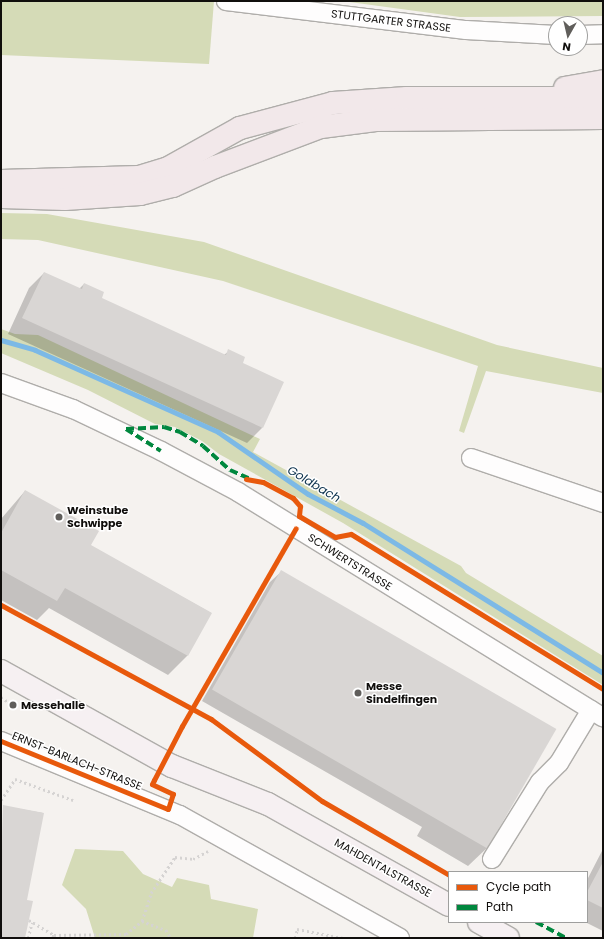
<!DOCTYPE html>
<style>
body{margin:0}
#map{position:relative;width:604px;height:939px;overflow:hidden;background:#f5f2ef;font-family:Poppins,sans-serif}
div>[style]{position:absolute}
.green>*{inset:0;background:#d5dbb7}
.shadow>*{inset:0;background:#0003}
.stream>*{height:5px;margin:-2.5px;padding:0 2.5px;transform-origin:2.5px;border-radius:2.5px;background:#7cb9e6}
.building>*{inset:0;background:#d9d6d4;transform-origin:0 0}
.path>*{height:2.5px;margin-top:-1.25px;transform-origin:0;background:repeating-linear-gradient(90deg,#d5d3d2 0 2px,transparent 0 5px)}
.roads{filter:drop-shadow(1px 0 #afadaa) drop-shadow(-1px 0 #afadaa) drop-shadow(0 1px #afadaa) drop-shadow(0 -1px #afadaa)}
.minor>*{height:18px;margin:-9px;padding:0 9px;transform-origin:9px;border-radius:9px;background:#fefdfd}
.major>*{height:22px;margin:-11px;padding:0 11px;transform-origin:11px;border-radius:11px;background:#f6f0f2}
.highway>*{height:22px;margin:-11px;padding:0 11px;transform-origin:11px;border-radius:11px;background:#f2e8ea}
.quiet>*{height:4px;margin-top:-2px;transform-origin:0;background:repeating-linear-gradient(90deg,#00873e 0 8px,transparent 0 12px)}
.cycleway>*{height:5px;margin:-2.5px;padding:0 2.5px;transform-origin:2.5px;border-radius:2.5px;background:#e8590c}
.dots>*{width:11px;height:11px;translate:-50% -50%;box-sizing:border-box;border:2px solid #fff;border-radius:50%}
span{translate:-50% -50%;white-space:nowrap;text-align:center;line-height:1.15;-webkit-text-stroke:3px #fff;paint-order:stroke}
.street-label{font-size:11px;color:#100e0c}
.poi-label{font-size:11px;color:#100e0c;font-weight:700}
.left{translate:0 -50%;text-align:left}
.water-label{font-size:12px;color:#0f344f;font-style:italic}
.frame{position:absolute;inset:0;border:2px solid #100e0c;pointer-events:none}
.legend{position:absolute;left:448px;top:871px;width:140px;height:52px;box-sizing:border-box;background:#fff;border:1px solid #9f9f9e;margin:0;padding:5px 7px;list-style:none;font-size:12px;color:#100e0c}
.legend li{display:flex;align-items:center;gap:8px;height:20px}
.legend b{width:20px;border:1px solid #9f9f9e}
.north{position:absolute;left:548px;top:16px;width:40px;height:40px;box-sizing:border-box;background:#fff;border:1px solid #9f9f9e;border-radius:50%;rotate:188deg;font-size:11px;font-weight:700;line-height:16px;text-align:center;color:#100e0c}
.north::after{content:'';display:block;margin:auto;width:14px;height:18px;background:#605e5b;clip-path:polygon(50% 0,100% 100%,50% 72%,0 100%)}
</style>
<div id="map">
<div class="green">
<i style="clip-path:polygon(1px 1px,214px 1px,209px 64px,1px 55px)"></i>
<i style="clip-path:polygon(342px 1px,603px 1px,603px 16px,460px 17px)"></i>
<i style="clip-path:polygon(1px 213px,47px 214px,204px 242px,497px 345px,603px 368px,603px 393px,486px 371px,464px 433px,459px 431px,478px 366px,223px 281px,38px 240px,1px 239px)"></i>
<i style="clip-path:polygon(1px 329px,15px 334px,38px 335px,260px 439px,253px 452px,461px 566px,466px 573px,603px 656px,603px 685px,343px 523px,219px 454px,202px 441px,175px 427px,155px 424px,88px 390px,1px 353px)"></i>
<i style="clip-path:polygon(75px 849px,123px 851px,143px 874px,172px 887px,177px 878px,209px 885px,211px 899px,258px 909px,253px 938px,95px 938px,86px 909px,62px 885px)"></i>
</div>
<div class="shadow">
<i style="clip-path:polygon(44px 273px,79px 289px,84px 284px,100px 299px,224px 355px,229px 351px,242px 363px,262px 428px,247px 443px,8px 334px,29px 288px)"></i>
<i style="clip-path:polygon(25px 491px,89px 545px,211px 613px,187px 656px,168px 675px,49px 608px,37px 620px,1px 600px,1px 519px)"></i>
<i style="clip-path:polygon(282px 571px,488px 847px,468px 866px,417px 836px,422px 827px,202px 701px,270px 582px)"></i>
<i style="clip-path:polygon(3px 806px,43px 813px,26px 901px,24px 938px,1px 938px)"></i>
<i style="clip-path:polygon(603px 849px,603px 931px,585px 922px,587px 922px,587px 880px)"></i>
</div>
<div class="stream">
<i style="left:1px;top:340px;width:35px;rotate:16deg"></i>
<i style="left:35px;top:350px;width:201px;rotate:24.1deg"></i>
<i style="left:218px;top:432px;width:109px;rotate:34.6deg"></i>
<i style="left:308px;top:494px;width:62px;rotate:27.8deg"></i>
<i style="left:363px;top:523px;width:283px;rotate:32deg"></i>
</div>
<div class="building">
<i style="clip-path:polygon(44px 272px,82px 289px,84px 283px,104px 292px,102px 298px,226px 355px,228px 349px,245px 357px,243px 363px,284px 382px,263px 428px,22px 318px)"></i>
<i style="clip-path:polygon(25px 490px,99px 531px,91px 545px,212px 613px,188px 656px,65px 588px,57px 601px,1px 570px,1px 533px)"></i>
<i style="left:281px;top:570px;width:318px;height:138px;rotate:30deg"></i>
<i style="clip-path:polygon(3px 805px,44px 813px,27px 900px,33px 901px,25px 938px,1px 938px)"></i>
<i style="clip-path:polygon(603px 862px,603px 908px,587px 900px,587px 892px)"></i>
</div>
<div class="path">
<i style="left:1px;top:697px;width:14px;rotate:34deg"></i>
<i style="left:1px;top:800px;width:25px;rotate:-56deg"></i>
<i style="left:15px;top:779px;width:62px;rotate:19.9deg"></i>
<i style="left:29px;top:920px;width:29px;rotate:31deg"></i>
<i style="left:54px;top:935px;width:3px;rotate:108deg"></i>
<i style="left:142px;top:921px;width:29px;rotate:-72deg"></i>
<i style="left:151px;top:893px;width:43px;rotate:-56.3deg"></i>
<i style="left:175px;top:857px;width:18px;rotate:6deg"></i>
<i style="left:193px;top:859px;width:17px;rotate:-28deg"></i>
<i style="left:54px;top:935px;width:72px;rotate:-0.8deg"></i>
<i style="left:126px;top:934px;width:21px;rotate:-39deg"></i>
<i style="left:142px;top:921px;width:26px;rotate:21deg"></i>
<i style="left:166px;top:930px;width:9px;rotate:58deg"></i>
<i style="left:28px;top:938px;width:16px;rotate:-76deg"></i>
<i style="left:295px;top:938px;width:9px;rotate:-77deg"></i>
<i style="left:297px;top:929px;width:47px;rotate:11.1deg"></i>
</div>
<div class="roads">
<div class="minor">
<i style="left:226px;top:1px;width:242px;rotate:6.9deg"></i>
<i style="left:466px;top:30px;width:90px;rotate:3.2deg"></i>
<i style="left:580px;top:35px;width:23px;rotate:-2deg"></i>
<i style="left:1px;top:383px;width:77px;rotate:19.9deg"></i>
<i style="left:73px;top:409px;width:98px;rotate:25.5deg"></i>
<i style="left:161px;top:451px;width:87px;rotate:28deg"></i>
<i style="left:238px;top:492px;width:429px;rotate:31.7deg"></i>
<i style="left:471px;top:458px;width:139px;rotate:18.8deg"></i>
<i style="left:1px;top:741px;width:194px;rotate:22.5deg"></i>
<i style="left:180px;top:815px;width:252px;rotate:29.2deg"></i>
<i style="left:492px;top:859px;width:91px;rotate:-58.1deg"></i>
<i style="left:540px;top:782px;width:27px;rotate:-45deg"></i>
<i style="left:559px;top:763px;width:62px;rotate:-58.9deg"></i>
</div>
<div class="major">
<i style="left:1px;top:671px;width:196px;rotate:29.1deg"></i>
<i style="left:172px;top:766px;width:103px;rotate:21.6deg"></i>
<i style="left:268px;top:804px;width:207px;rotate:29.2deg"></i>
<i style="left:479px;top:922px;width:33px;rotate:29deg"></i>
</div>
<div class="highway">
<i style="left:565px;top:88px;width:39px;rotate:-10deg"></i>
<i style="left:1px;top:181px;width:138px;rotate:-1.7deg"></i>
<i style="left:139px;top:177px;width:30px;rotate:-17deg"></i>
<i style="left:168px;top:168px;width:82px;rotate:-29.1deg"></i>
<i style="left:240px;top:128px;width:96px;rotate:-15deg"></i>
<i style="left:333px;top:103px;width:74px;rotate:-3.9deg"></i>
<i style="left:407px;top:98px;width:196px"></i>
<i style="left:1px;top:197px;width:64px;rotate:1.8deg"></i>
<i style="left:65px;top:199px;width:75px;rotate:-3.8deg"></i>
<i style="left:140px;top:194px;width:34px;rotate:-14deg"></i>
<i style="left:173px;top:186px;width:46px;rotate:-24.3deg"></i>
<i style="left:215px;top:167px;width:113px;rotate:-20.7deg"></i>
<i style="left:321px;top:127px;width:55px;rotate:-7.3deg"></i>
<i style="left:376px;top:120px;width:227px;rotate:-0.5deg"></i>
</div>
</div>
<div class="quiet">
<i style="left:126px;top:429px;width:38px;rotate:-3deg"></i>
<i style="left:164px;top:427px;width:17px;rotate:17deg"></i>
<i style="left:180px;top:432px;width:27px;rotate:31deg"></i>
<i style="left:203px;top:446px;width:36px;rotate:42deg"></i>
<i style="left:230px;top:470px;width:22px;rotate:24deg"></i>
<i style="left:126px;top:429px;width:41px;rotate:32.2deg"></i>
<i style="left:536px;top:922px;width:34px;rotate:28deg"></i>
</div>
<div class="cycleway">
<i style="left:246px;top:479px;width:17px;rotate:10deg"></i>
<i style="left:263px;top:482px;width:34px;rotate:28deg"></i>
<i style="left:293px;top:498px;width:11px;rotate:49deg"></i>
<i style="left:300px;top:506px;width:10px;rotate:96deg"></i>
<i style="left:299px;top:516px;width:42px;rotate:30.3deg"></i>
<i style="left:335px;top:537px;width:16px;rotate:-11deg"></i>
<i style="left:351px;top:534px;width:296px;rotate:31.6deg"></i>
<i style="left:1px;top:605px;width:239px;rotate:28.5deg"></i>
<i style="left:211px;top:719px;width:138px;rotate:36.5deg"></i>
<i style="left:322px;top:801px;width:147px;rotate:30.2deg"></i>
<i style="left:1px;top:741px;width:180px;rotate:22.2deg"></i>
<i style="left:168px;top:809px;width:16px;rotate:-72deg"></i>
<i style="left:173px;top:794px;width:23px;rotate:-155deg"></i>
<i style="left:152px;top:784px;width:4px;rotate:-63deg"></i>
<i style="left:154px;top:780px;width:61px;rotate:-62.6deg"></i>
<i style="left:182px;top:726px;width:228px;rotate:-60.1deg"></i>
</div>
<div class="dots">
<i style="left:59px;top:517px;background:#605e5b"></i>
<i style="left:358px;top:693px;background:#605e5b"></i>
<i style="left:13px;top:705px;background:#605e5b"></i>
</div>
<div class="street-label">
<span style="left:391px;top:21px;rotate:7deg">STUTTGARTER STRASSE</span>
<span style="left:350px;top:562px;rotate:32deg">SCHWERTSTRASSE</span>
<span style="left:77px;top:761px;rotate:22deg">ERNST-BARLACH-STRASSE</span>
<span style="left:383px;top:868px;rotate:29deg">MAHDENTALSTRASSE</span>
</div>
<div class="poi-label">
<span class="left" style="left:67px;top:517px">Weinstube<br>Schwippe</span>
<span class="left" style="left:366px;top:693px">Messe<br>Sindelfingen</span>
<span class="left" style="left:21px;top:705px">Messehalle</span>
</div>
<div class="water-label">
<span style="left:314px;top:484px;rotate:31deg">Goldbach</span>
</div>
<div class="frame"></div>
<ul class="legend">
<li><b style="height:5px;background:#e8590c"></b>Cycle path</li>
<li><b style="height:5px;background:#00873e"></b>Path</li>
</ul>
<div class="north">N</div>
</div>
